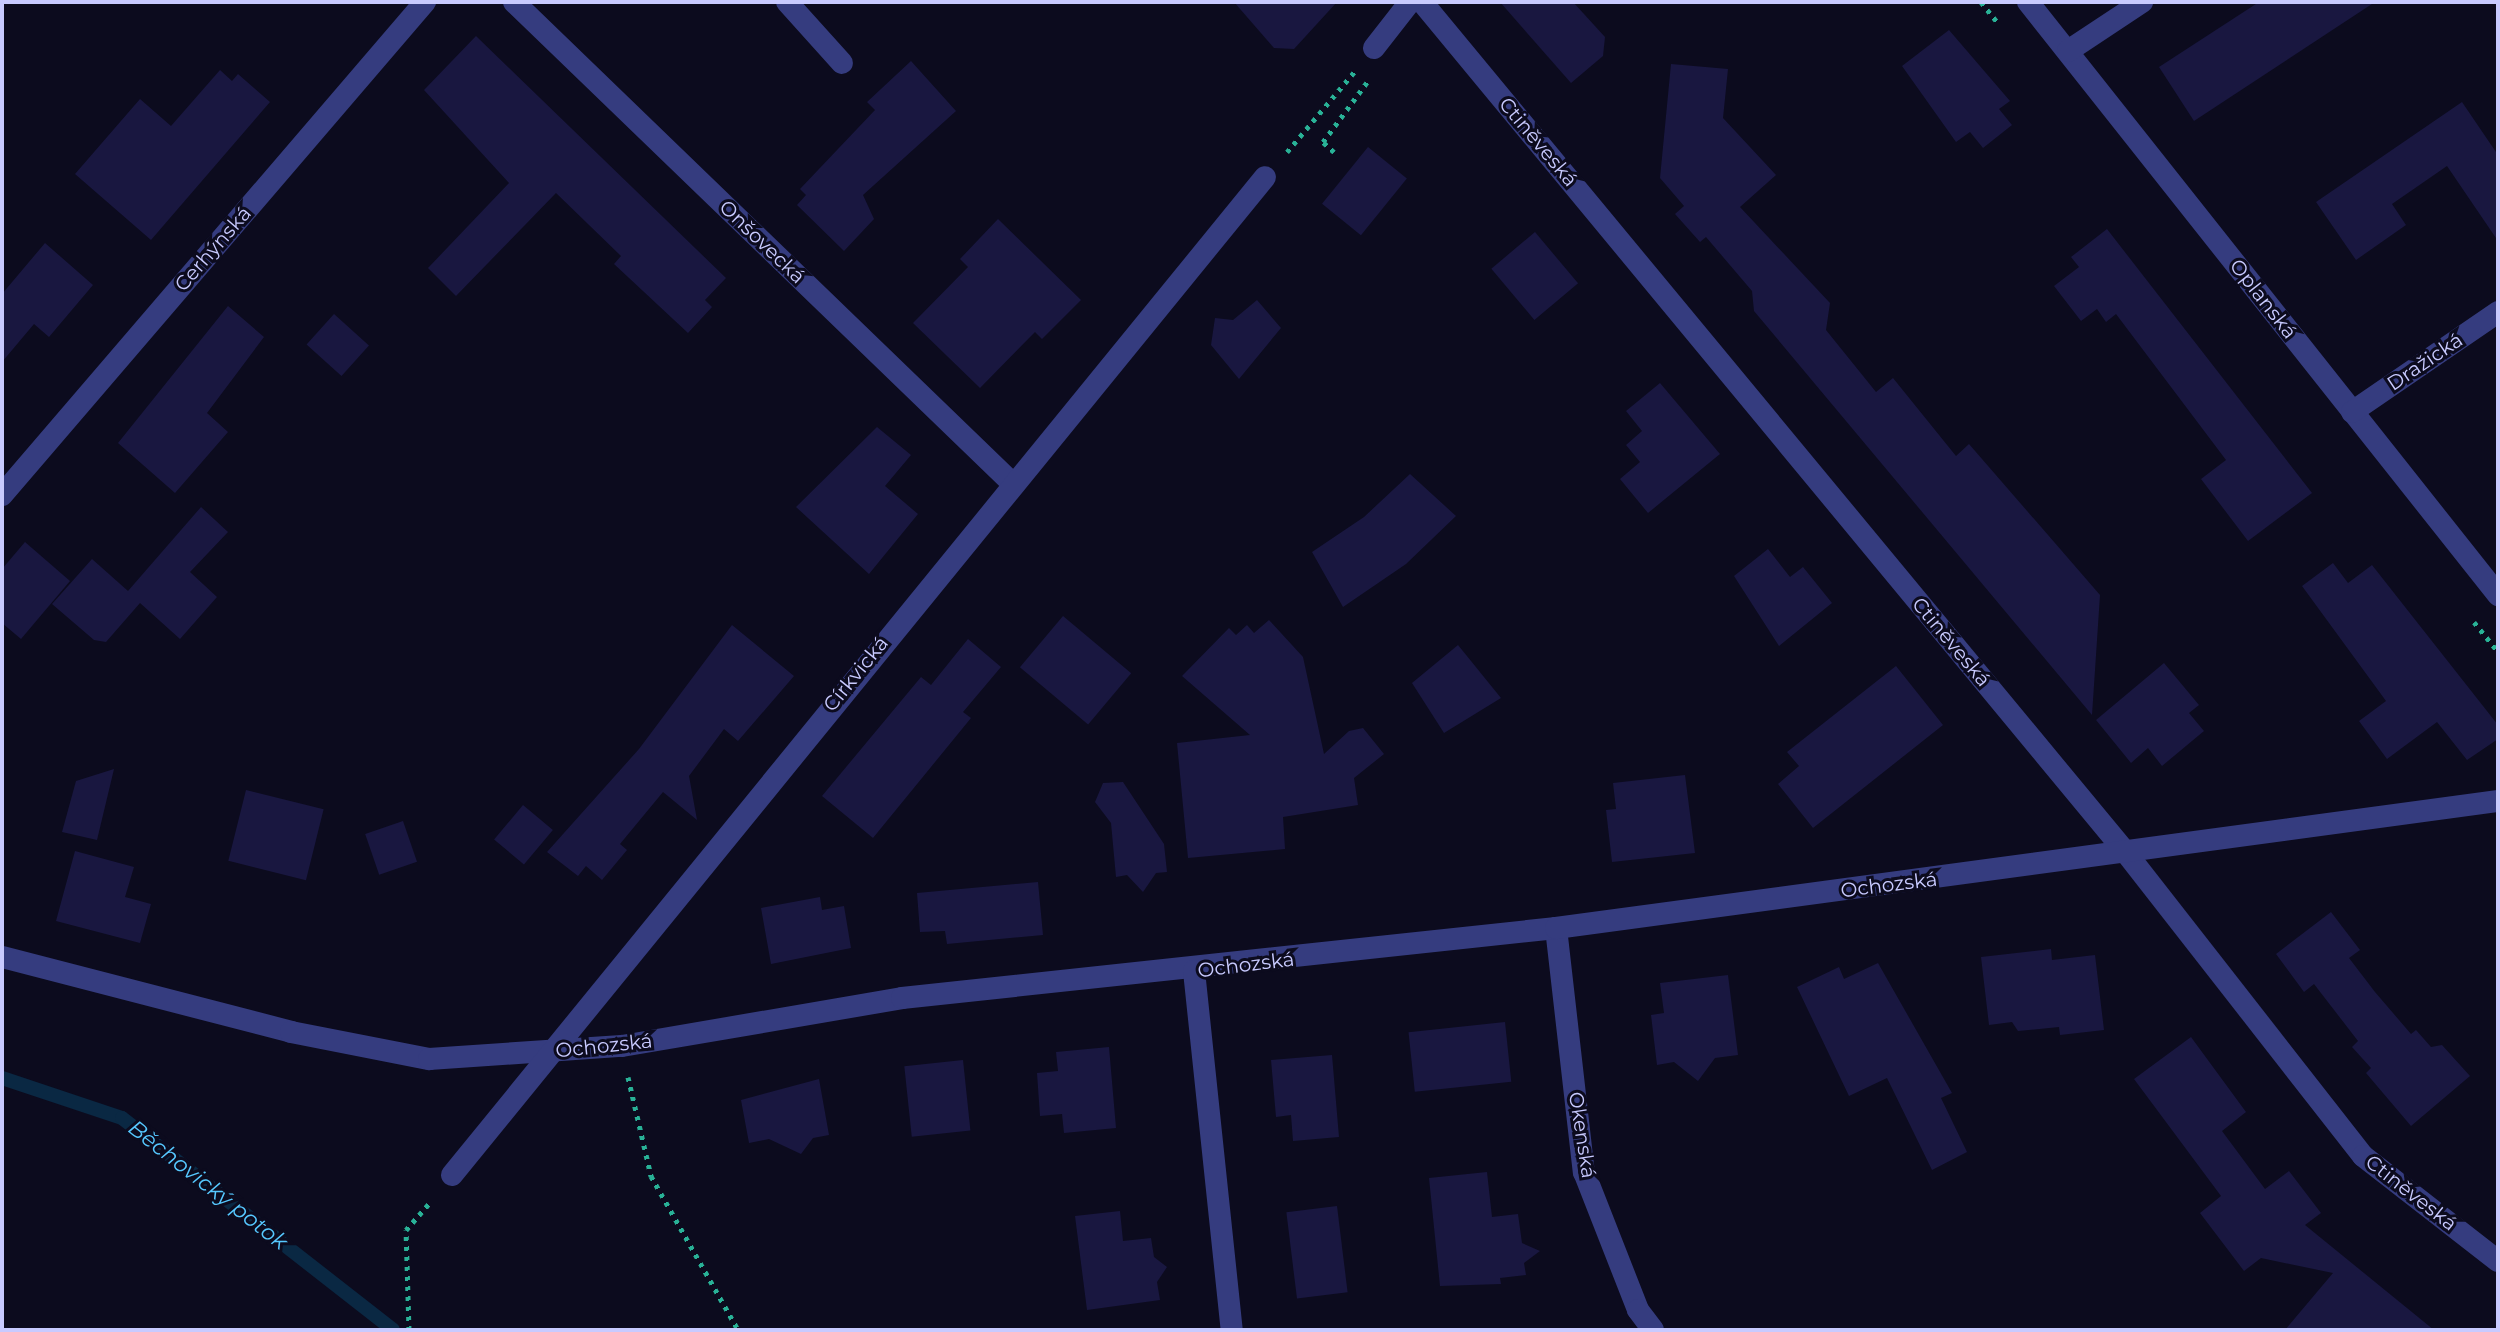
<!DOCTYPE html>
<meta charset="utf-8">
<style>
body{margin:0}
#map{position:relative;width:2500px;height:1332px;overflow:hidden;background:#0c0b1e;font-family:Montserrat,sans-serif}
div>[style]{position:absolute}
.stream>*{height:14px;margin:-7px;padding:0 7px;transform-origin:7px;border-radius:7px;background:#0a2843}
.building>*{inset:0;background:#191740;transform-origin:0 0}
.path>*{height:5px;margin-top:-2.5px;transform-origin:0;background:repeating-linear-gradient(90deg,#29b297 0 4px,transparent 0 10px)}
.minor>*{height:22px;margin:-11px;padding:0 11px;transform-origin:11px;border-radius:11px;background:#353c7f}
span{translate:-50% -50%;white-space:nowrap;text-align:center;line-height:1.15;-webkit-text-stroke:6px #0c0b1e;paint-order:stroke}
.street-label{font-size:20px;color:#c8caff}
.water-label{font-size:22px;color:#56c8ff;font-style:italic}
.frame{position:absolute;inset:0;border:4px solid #c8caff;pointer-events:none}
</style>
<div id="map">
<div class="stream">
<i style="left:2px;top:1078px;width:126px;rotate:18.4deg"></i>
<i style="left:122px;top:1118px;width:344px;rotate:38deg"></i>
</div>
<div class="building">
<i style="clip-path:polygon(1234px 2px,1337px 2px,1294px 49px,1274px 48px)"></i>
<i style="clip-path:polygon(1500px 2px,1573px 2px,1605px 37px,1603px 56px,1571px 83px)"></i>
<i style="clip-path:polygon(2259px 2px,2375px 2px,2194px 121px,2159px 67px)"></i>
<i style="clip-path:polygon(1949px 30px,2010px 101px,1999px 109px,2012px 125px,1983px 148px,1970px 132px,1956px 142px,1902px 66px)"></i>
<i style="clip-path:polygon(476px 36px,726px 278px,705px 300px,712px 307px,688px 333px,614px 264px,621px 256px,556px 193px,456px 296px,428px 268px,509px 183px,424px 90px)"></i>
<i style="clip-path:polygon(911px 61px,956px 111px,863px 195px,874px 219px,844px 251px,797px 205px,806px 195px,800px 189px,875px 110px,867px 102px)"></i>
<i style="clip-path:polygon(1671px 64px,1728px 69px,1723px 118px,1776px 175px,1740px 207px,1830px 303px,1826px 330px,1876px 392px,1893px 378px,1956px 456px,1969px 444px,2100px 595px,2092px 715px,1754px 311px,1752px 291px,1706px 237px,1700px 242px,1675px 214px,1684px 206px,1660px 178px)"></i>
<i style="clip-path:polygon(220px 70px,232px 81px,238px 74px,270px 102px,151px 240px,75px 174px,140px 99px,171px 126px)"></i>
<i style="clip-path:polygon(2462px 102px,2498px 155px,2498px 241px,2447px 166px,2392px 204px,2406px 225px,2356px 260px,2316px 202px)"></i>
<i style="left:1368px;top:147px;width:50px;height:73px;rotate:39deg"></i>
<i style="clip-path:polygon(998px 219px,1081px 300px,1042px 339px,1035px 332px,980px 388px,913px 323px,968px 267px,960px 259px)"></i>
<i style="clip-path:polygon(2107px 229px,2312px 493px,2248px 541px,2201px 479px,2226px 460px,2116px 314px,2106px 322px,2097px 309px,2081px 321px,2054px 286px,2079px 267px,2071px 257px)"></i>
<i style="left:1535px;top:232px;width:67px;height:57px;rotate:50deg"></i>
<i style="clip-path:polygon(45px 243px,93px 285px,49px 337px,34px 324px,2px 362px,2px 294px)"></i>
<i style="clip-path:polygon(1257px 300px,1281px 328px,1239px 379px,1211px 345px,1215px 318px,1233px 320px)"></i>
<i style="clip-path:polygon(228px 306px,264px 337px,207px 413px,228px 432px,175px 493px,118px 443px)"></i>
<i style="left:334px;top:314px;width:47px;height:41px;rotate:42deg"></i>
<i style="clip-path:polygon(1660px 383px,1720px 454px,1648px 513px,1620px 479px,1640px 462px,1626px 445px,1642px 431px,1626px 411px)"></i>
<i style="clip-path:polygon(877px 427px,911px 455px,885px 486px,918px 514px,869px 574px,796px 507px)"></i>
<i style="clip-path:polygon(1410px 474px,1456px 516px,1406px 564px,1343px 607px,1312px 552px,1364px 517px)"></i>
<i style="clip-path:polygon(201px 507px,228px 532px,190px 572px,217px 597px,180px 639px,140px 603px,106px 642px,94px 640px,52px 604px,92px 559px,128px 591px)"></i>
<i style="clip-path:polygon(25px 542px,70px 581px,21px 639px,2px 623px,2px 569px)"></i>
<i style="clip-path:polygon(1768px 549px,1790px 577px,1803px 567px,1832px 603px,1779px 646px,1734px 576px)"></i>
<i style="clip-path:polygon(2333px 563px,2348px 583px,2372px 565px,2498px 725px,2498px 739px,2467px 760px,2437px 722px,2387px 759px,2359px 721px,2386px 701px,2302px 586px)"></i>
<i style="left:1063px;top:616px;width:89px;height:67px;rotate:40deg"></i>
<i style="clip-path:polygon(1269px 620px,1303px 657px,1324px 754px,1349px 731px,1363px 728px,1384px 754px,1354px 778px,1358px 805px,1283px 817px,1285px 849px,1188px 858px,1177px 743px,1250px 735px,1182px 676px,1229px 628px,1236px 635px,1247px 625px,1254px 633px)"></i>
<i style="clip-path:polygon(732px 625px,794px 676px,738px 741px,724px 729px,689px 776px,697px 820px,663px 792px,620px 844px,627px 850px,602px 880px,586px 866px,578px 876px,547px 852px,639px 749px)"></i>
<i style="clip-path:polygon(968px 639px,1001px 667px,963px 712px,971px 718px,873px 838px,822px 796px,921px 677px,931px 685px)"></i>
<i style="clip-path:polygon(1458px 645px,1501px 698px,1444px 733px,1412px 683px)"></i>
<i style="clip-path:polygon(2164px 663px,2199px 705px,2189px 713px,2204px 731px,2162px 766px,2148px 748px,2131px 763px,2096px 720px)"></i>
<i style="clip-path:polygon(1896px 666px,1943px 725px,1813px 828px,1778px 784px,1799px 766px,1787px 752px)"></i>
<i style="clip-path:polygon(114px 769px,97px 840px,62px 832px,76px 781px)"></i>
<i style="clip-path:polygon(1685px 775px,1695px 853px,1612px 862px,1606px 810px,1616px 809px,1613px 783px)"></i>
<i style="clip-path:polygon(1123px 782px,1164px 844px,1167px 872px,1156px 873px,1143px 892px,1127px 875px,1116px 877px,1111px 823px,1095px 802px,1103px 783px)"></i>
<i style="left:246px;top:790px;width:80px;height:73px;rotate:14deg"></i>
<i style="left:523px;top:805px;width:39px;height:45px;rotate:40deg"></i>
<i style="left:403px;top:821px;width:43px;height:40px;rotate:71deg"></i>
<i style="clip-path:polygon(75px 851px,134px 867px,125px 897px,151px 904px,140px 943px,56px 921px)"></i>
<i style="clip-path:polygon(1038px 882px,1043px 935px,947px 944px,945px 931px,920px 932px,917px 893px)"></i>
<i style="clip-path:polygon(820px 897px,822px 910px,844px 906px,851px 948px,771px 964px,761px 908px)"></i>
<i style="clip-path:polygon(2331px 912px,2360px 950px,2349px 958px,2375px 992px,2411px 1034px,2416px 1030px,2431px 1047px,2442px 1045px,2470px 1076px,2411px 1126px,2366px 1073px,2371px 1068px,2352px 1047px,2358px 1041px,2314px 984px,2304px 992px,2276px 954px)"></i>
<i style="clip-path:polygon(2051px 949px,2052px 960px,2095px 955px,2104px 1030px,2060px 1035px,2059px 1027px,2018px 1031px,2012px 1022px,1989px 1025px,1981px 957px)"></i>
<i style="clip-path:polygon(1878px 963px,1952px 1093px,1941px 1098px,1967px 1152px,1932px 1170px,1887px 1078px,1849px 1096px,1797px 987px,1839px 967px,1844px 979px)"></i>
<i style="clip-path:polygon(1728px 975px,1738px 1055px,1715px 1058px,1698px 1081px,1674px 1062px,1657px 1065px,1651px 1015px,1664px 1013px,1660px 983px)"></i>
<i style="left:1505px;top:1022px;width:60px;height:97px;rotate:84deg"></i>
<i style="clip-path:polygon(2191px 1037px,2246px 1112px,2222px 1131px,2265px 1189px,2289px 1171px,2321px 1213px,2305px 1225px,2434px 1330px,2285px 1330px,2333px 1273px,2261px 1258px,2244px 1271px,2200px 1213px,2221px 1196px,2134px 1079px)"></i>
<i style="clip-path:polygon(1109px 1047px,1116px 1128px,1064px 1133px,1062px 1114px,1040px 1116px,1037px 1073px,1058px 1071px,1056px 1052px)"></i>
<i style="clip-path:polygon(1332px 1055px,1339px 1137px,1293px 1141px,1291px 1115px,1276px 1117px,1271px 1060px)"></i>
<i style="left:963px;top:1060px;width:71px;height:59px;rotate:84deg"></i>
<i style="clip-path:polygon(819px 1079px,829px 1135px,813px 1138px,801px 1154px,769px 1139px,749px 1143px,741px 1100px)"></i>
<i style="clip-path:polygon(1487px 1172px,1492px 1217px,1518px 1214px,1522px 1243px,1540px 1251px,1524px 1263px,1526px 1275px,1500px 1278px,1501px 1284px,1440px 1286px,1429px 1178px)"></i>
<i style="left:1337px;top:1206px;width:87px;height:51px;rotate:83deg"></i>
<i style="clip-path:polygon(1120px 1211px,1123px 1241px,1151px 1238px,1154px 1257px,1167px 1267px,1157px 1282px,1160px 1300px,1087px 1310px,1075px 1216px)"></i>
</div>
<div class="path">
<i style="left:1981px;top:2px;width:26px;rotate:51deg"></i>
<i style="left:1287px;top:152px;width:106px;rotate:-50deg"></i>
<i style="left:1334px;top:152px;width:15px;rotate:-138deg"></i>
<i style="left:1323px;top:142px;width:76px;rotate:-53.6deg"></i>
<i style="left:2474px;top:622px;width:38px;rotate:51deg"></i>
<i style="left:628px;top:1077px;width:102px;rotate:76.9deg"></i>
<i style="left:651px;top:1176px;width:177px;rotate:60.5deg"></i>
<i style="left:409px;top:1330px;width:100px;rotate:-91.7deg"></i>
<i style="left:406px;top:1230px;width:38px;rotate:-49deg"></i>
</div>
<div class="minor">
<i style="left:514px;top:2px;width:691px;rotate:44deg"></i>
<i style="left:787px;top:2px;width:82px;rotate:48deg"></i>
<i style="left:1422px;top:2px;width:1106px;rotate:50.39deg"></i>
<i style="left:2127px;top:854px;width:383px;rotate:52deg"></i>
<i style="left:2363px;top:1156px;width:171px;rotate:37.9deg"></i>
<i style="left:2028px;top:2px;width:757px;rotate:51.6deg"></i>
<i style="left:1374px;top:48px;width:58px;rotate:-52deg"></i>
<i style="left:2068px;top:51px;width:89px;rotate:-33.5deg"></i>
<i style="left:2352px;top:412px;width:177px;rotate:-34.4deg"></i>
<i style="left:2px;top:495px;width:650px;rotate:-49.37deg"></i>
<i style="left:1556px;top:928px;width:246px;rotate:83.5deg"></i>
<i style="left:1584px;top:1172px;width:148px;rotate:68.6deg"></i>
<i style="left:1638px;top:1310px;width:25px;rotate:53deg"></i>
<i style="left:2px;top:957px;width:299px;rotate:14.5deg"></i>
<i style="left:291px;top:1032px;width:141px;rotate:11.1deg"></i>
<i style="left:429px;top:1059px;width:193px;rotate:-3.9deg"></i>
<i style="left:622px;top:1046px;width:284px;rotate:-9.7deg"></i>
<i style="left:902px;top:998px;width:658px;rotate:-6.11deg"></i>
<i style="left:1556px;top:928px;width:951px;rotate:-7.68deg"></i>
<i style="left:1194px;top:971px;width:361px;rotate:84deg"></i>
<i style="left:452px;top:1175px;width:1287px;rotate:-50.83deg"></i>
</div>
<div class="street-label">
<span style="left:1538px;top:142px;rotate:50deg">Ctiněveská</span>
<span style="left:762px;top:242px;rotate:44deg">Onšovecká</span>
<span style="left:213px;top:249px;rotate:-49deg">Cerhýnská</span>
<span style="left:2263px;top:299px;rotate:52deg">Oplanská</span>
<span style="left:2425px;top:362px;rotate:-34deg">Dražická</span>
<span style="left:1951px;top:642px;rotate:50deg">Ctiněveská</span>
<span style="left:856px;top:674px;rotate:-51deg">Církvická</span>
<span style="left:1889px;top:885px;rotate:-7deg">Ochozská</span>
<span style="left:1246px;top:965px;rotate:-7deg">Ochozská</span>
<span style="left:604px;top:1046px;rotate:-6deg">Ochozská</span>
<span style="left:1582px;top:1135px;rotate:81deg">Okenská</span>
<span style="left:2411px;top:1193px;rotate:38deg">Ctiněveská</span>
</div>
<div class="water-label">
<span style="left:208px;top:1185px;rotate:38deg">Běchovický potok</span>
</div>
<div class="frame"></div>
</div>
